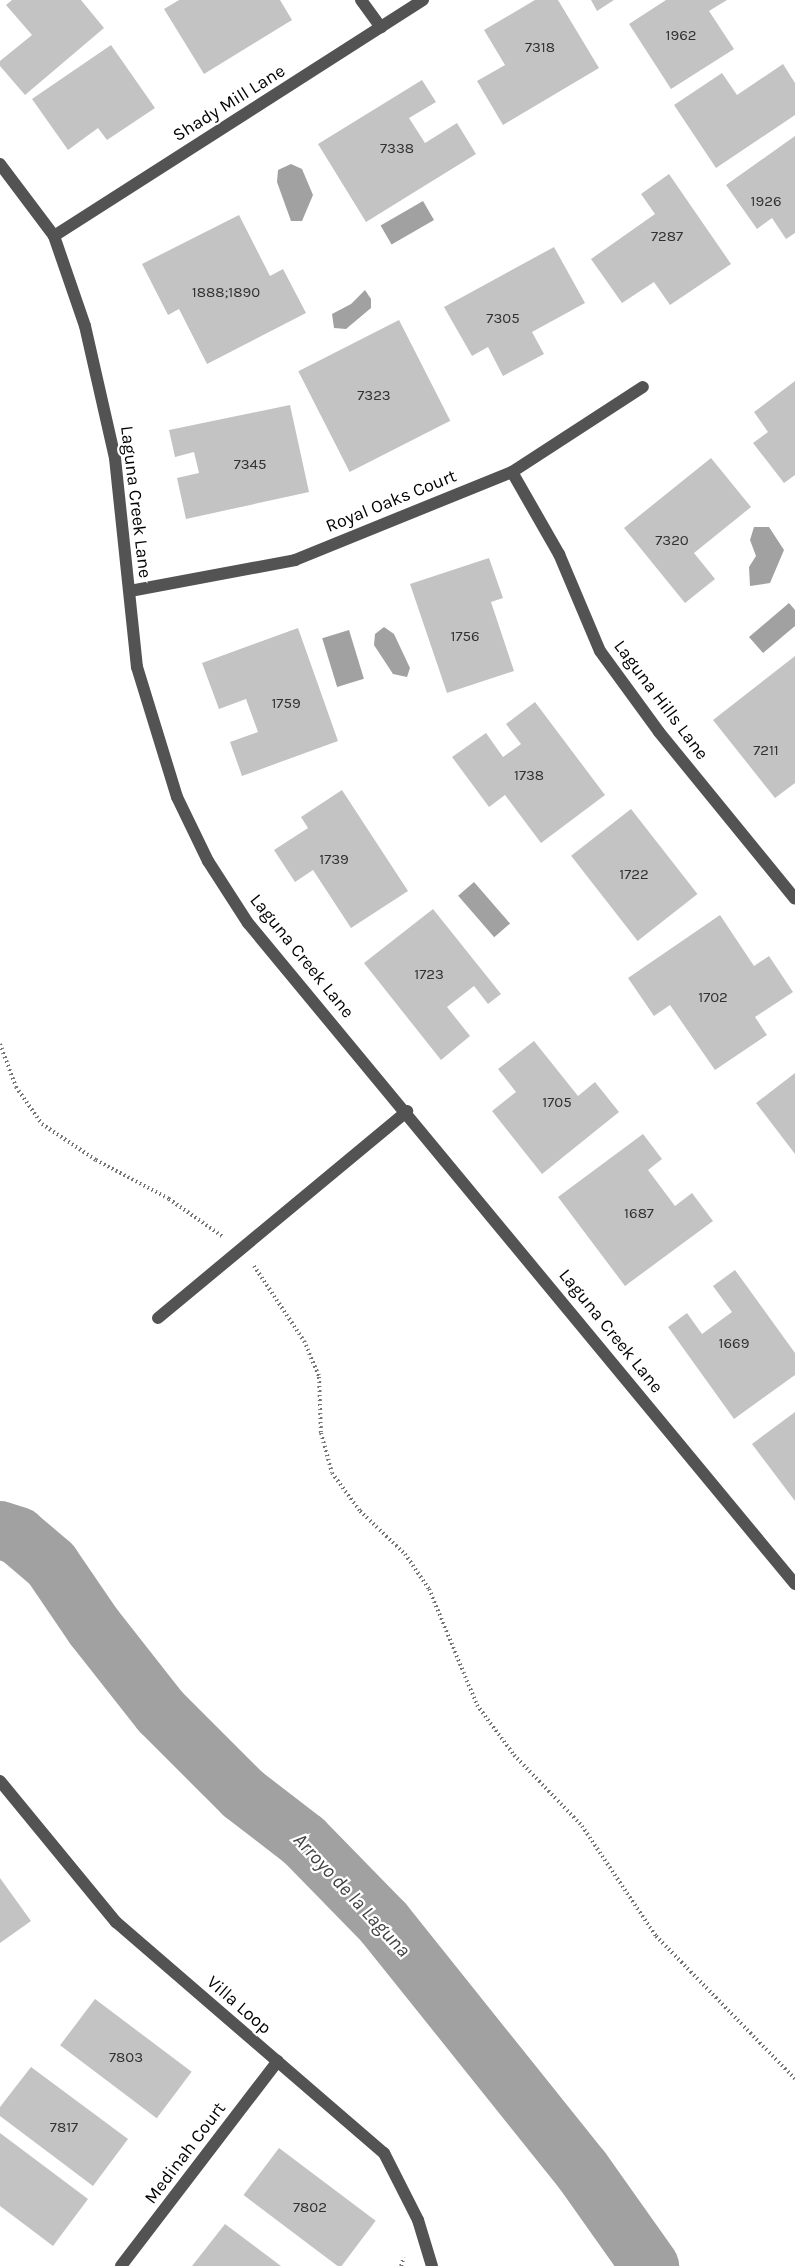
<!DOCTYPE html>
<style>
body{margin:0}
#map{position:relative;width:795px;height:2266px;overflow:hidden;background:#fff;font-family:Karla,sans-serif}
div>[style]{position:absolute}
.water>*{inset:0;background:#a1a1a1;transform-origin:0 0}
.river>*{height:58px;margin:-29px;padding:0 29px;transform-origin:29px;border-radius:29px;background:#a1a1a1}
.building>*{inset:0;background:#c3c3c3;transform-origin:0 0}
.path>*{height:4px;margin-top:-2px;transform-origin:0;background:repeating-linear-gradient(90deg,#757575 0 1.5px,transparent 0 4.5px)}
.lane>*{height:12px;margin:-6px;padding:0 6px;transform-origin:6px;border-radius:6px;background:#535353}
.street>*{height:12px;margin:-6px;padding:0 6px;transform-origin:6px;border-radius:6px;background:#535353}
span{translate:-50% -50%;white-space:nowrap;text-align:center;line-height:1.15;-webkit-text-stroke:4.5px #fff;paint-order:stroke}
.number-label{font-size:15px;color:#313131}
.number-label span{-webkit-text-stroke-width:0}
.street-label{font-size:18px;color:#000}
.water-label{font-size:20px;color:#424242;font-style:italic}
</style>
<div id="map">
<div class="water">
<i style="clip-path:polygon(291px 164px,302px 169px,313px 195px,302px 221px,291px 221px,277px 182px,278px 170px)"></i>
<i style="left:423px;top:201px;width:22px;height:49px;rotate:60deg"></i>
<i style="clip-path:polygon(365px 290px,371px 299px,371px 308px,346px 329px,334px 328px,332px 314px,351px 304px)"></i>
<i style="clip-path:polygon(754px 527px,769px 527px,784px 550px,770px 583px,750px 586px,749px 567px,756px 556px,750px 540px)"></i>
<i style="clip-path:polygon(789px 603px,795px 610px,795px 626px,763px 653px,749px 637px)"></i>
<i style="clip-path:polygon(384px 627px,394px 634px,410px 668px,407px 677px,393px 674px,374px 645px,375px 634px)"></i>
<i style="left:349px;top:630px;width:51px;height:28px;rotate:73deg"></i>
<i style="left:474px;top:882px;width:55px;height:21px;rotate:49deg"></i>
</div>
<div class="river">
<i style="left:0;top:1530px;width:19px;rotate:18deg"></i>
<i style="left:18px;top:1536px;width:43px;rotate:40.3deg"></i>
<i style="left:51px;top:1564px;width:76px;rotate:55.7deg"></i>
<i style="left:94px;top:1627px;width:108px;rotate:51.8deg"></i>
<i style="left:161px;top:1712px;width:116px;rotate:45deg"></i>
<i style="left:243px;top:1794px;width:77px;rotate:37.6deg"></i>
<i style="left:304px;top:1841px;width:115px;rotate:45.7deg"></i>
<i style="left:384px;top:1923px;width:317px;rotate:51.3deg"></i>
<i style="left:582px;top:2170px;width:118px;rotate:54.7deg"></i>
</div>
<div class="building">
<i style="clip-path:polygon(12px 0,81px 0,104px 28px,25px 95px,0 66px,0 61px,32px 35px,6px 5px)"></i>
<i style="clip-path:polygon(179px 0,280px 0,292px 20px,204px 74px,164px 9px)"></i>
<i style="clip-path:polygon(535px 0,558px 0,599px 68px,503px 125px,477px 81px,505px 65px,484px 30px)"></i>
<i style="clip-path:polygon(591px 0,614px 0,597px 11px)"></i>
<i style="clip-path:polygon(666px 0,727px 0,709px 11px,734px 49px,671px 89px,629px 24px)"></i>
<i style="clip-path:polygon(111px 45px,155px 108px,107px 140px,98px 128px,68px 150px,32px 99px)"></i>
<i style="clip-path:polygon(783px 64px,795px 83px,795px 115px,716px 168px,674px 105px,722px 73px,737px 95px)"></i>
<i style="clip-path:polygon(422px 80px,436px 102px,409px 118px,425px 143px,457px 123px,476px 154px,366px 222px,318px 144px)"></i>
<i style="clip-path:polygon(795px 136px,795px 233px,786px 239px,772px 218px,757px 229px,726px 185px)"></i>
<i style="clip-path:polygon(669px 174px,731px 264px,670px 305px,654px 282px,622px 303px,591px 259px,655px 214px,641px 194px)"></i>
<i style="clip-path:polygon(239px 215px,270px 276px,283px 269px,306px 313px,207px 364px,179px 309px,168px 315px,142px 264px)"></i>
<i style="clip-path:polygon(554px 247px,585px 303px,532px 332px,544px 354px,503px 376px,488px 347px,472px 356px,444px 307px)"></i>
<i style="left:399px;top:320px;width:113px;height:113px;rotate:63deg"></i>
<i style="clip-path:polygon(795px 381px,795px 475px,784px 483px,753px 443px,768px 432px,754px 412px)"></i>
<i style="clip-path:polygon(290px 405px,309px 492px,186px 519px,177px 478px,199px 473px,194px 452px,175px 457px,169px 430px)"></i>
<i style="clip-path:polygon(711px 458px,751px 507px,694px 553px,715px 579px,685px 603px,624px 528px)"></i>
<i style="clip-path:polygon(489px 558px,503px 598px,491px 602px,514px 671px,447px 693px,410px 584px)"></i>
<i style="clip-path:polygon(298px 628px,338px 741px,242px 776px,230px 742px,258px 732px,246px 699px,219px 709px,202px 663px)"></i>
<i style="clip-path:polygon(795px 656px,795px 783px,775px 798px,713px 720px)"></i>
<i style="clip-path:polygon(535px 702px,605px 795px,541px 843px,505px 795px,489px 807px,452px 757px,486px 733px,503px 757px,521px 744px,506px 724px)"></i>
<i style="clip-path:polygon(342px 790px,408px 891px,351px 928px,313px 870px,295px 882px,274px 850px,308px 828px,301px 817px)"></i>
<i style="left:631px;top:809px;width:108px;height:76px;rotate:52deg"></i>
<i style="clip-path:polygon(433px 909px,501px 994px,488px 1004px,474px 986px,447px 1007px,470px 1036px,441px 1060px,364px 963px)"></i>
<i style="clip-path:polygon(720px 915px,754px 966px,769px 956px,793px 992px,755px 1017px,767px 1035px,715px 1070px,670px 1005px,654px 1016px,628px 978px)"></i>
<i style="clip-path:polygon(534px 1041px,578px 1096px,595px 1082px,619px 1112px,542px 1174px,492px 1111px,516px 1092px,498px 1069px)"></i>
<i style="clip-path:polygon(795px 1073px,795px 1154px,756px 1103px)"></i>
<i style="clip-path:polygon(643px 1134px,662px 1159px,648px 1170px,675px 1206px,692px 1193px,713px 1221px,625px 1286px,558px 1197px)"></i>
<i style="clip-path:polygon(735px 1270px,795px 1353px,795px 1375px,734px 1419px,668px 1327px,687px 1313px,702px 1334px,732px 1312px,713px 1286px)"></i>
<i style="clip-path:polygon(795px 1412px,795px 1501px,752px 1444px)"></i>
<i style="clip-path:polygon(0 1878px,31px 1921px,0 1943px)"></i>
<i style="left:95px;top:1999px;width:121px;height:58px;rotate:37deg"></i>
<i style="clip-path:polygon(31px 2067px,128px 2139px,93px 2186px,0 2116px,0 2107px)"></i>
<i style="clip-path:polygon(0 2133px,88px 2199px,53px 2246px,0 2206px)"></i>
<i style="left:279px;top:2148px;width:121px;height:59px;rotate:37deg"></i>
<i style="clip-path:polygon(225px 2224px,281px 2266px,192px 2266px)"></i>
</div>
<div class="path">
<i style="left:0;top:1044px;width:46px;rotate:69.6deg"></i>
<i style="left:16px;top:1087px;width:45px;rotate:54.9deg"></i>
<i style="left:42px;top:1124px;width:65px;rotate:33.7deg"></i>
<i style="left:96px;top:1160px;width:83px;rotate:28.1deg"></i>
<i style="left:169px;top:1199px;width:66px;rotate:35.1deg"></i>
<i style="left:254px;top:1266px;width:90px;rotate:56.3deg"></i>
<i style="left:304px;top:1341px;width:39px;rotate:67deg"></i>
<i style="left:319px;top:1377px;width:56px;rotate:88deg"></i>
<i style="left:321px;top:1433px;width:41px;rotate:74.6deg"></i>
<i style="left:332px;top:1473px;width:47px;rotate:53.6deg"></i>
<i style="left:360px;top:1511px;width:62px;rotate:43.7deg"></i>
<i style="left:405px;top:1554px;width:42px;rotate:55.6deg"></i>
<i style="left:429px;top:1589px;width:126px;rotate:67.5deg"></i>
<i style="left:477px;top:1705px;width:62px;rotate:53.5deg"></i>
<i style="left:514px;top:1755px;width:98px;rotate:46.2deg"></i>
<i style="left:582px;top:1826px;width:133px;rotate:56.1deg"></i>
<i style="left:656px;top:1936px;width:199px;rotate:45.8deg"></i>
<i style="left:401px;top:2266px;width:9px;rotate:-72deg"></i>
</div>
<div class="lane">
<i style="left:158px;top:1318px;width:324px;rotate:-39.7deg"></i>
</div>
<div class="street">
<i style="left:361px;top:0;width:34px;rotate:54deg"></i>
<i style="left:0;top:164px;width:90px;rotate:53.1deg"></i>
<i style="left:54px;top:236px;width:95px;rotate:71deg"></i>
<i style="left:85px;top:326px;width:135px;rotate:77.2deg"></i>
<i style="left:115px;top:458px;width:210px;rotate:84deg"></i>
<i style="left:137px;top:667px;width:136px;rotate:72.9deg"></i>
<i style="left:177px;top:797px;width:71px;rotate:64.2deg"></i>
<i style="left:208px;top:861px;width:74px;rotate:57.2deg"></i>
<i style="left:248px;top:923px;width:858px;rotate:50.39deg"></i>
<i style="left:54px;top:236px;width:438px;rotate:-32.6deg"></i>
<i style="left:512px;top:472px;width:95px;rotate:60.2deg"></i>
<i style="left:559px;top:554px;width:105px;rotate:67.1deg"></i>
<i style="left:600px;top:651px;width:100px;rotate:53.9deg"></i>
<i style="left:659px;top:732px;width:215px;rotate:50.8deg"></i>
<i style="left:130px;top:591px;width:168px;rotate:-10.6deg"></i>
<i style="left:295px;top:560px;width:234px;rotate:-22.1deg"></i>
<i style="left:512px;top:472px;width:156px;rotate:-33deg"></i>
<i style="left:0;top:1781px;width:183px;rotate:50.6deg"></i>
<i style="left:116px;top:1922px;width:354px;rotate:40.8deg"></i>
<i style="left:384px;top:2153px;width:75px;rotate:63.1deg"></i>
<i style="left:418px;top:2220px;width:48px;rotate:73.1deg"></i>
<i style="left:121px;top:2266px;width:258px;rotate:-52.6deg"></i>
</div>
<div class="number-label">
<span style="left:681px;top:36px">1962</span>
<span style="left:540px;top:48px">7318</span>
<span style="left:397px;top:149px">7338</span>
<span style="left:766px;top:202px">1926</span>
<span style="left:667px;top:237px">7287</span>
<span style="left:226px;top:293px">1888;1890</span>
<span style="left:503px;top:319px">7305</span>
<span style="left:374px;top:396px">7323</span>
<span style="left:250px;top:465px">7345</span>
<span style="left:672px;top:541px">7320</span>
<span style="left:465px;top:637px">1756</span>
<span style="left:286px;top:704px">1759</span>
<span style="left:766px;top:751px">7211</span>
<span style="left:529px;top:776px">1738</span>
<span style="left:334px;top:860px">1739</span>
<span style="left:634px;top:875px">1722</span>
<span style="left:429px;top:975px">1723</span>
<span style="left:713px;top:998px">1702</span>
<span style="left:557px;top:1103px">1705</span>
<span style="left:639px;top:1214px">1687</span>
<span style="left:734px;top:1344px">1669</span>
<span style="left:126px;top:2058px">7803</span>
<span style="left:64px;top:2128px">7817</span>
<span style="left:310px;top:2208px">7802</span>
</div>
<div class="street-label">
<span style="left:229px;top:103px;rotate:-32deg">Shady Mill Lane</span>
<span style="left:391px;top:501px;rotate:-22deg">Royal Oaks Court</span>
<span style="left:136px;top:502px;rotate:83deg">Laguna Creek Lane</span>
<span style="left:661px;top:700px;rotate:53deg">Laguna Hills Lane</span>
<span style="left:302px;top:956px;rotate:51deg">Laguna Creek Lane</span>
<span style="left:611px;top:1331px;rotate:51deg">Laguna Creek Lane</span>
<span style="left:239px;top:2005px;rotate:41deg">Villa Loop</span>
<span style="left:185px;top:2153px;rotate:-53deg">Medinah Court</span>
</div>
<div class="water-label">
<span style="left:352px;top:1895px;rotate:47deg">Arroyo de la Laguna</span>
</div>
</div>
